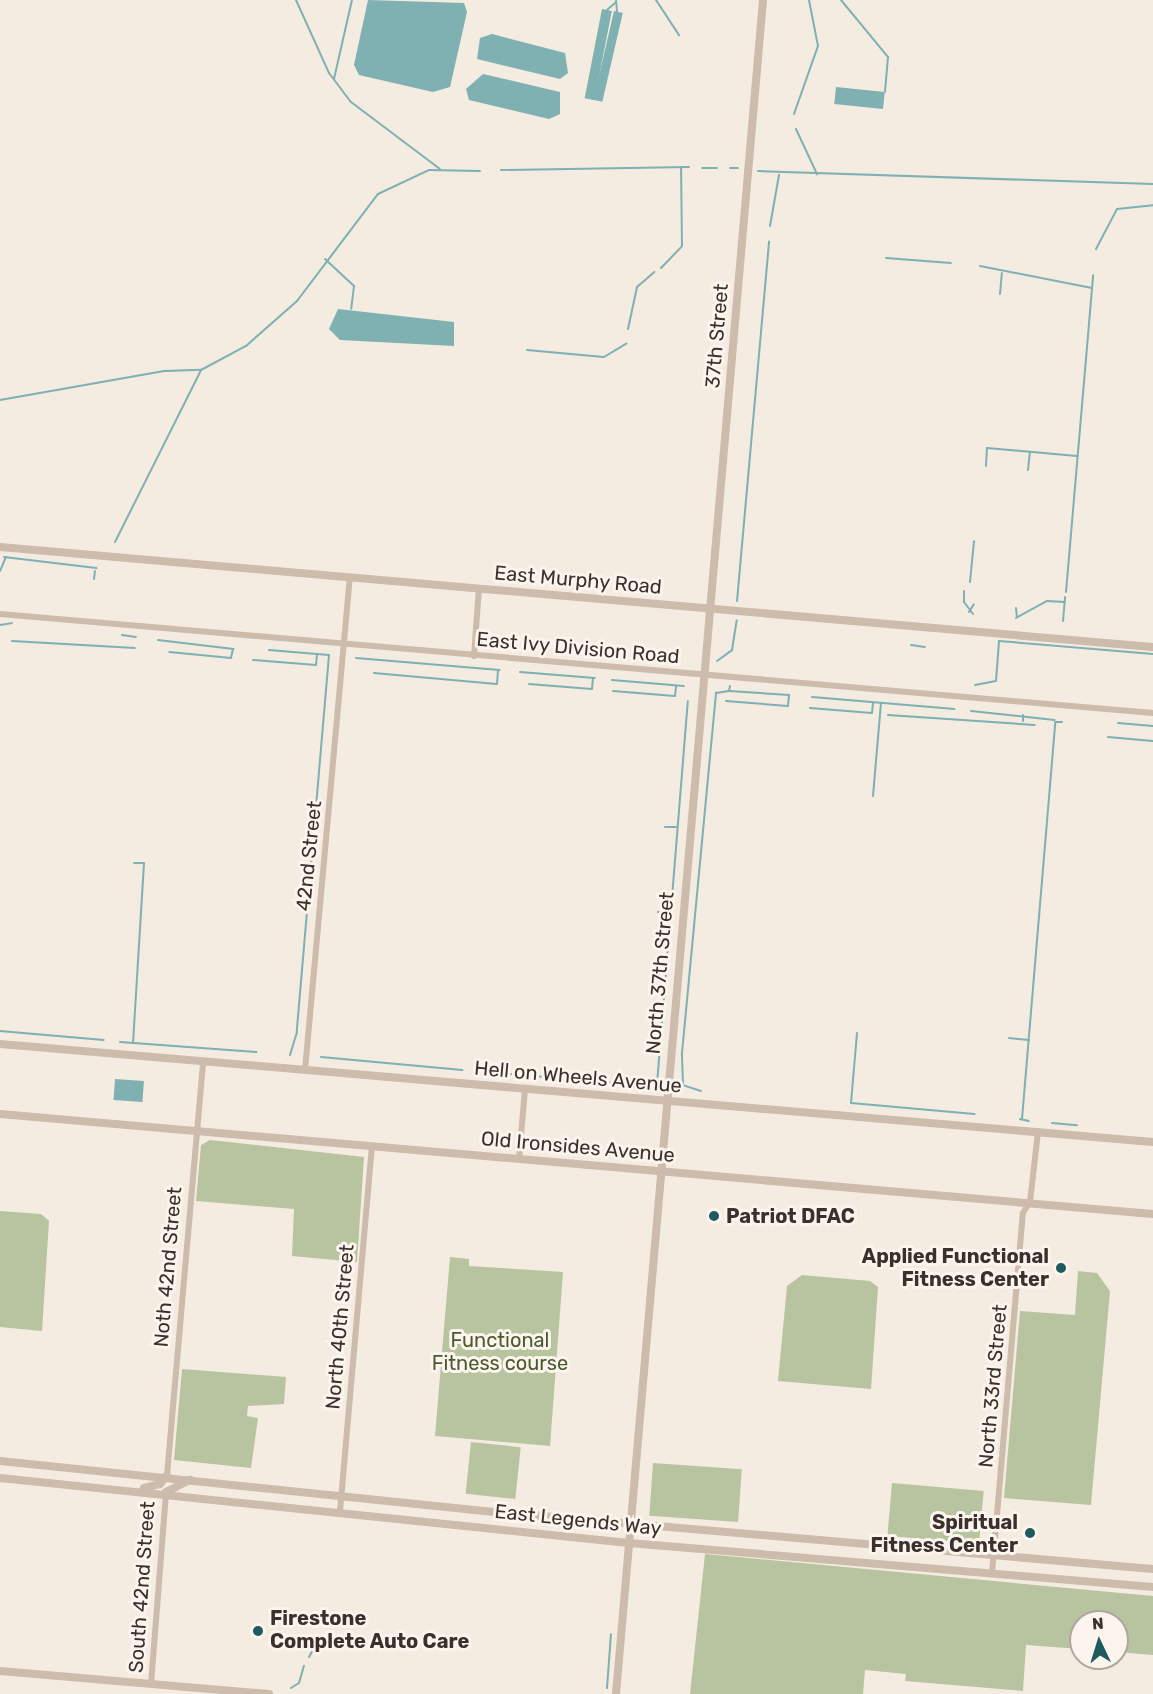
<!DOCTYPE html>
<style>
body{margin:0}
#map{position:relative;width:1153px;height:1694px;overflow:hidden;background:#f4ebe1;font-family:Rubik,sans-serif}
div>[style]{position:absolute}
.green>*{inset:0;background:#b8c4a0;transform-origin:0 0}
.water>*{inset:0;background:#7fb0b2;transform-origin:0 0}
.stream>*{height:2px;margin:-1px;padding:0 1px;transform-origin:1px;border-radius:1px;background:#7fb0b2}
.minor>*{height:6px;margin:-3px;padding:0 3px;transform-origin:3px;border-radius:3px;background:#cdbbac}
.tertiary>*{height:8px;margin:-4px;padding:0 4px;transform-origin:4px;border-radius:4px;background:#cdbbac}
.dots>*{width:16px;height:16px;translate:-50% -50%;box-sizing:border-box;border:3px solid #fbf5ee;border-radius:50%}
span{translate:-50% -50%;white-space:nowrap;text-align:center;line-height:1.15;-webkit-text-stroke:6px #fbf5ee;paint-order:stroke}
.street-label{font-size:20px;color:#3b302b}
.poi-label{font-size:20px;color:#3b302b;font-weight:700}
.left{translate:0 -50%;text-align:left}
.right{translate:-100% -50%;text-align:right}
.park-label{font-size:20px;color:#4a5a2e}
.north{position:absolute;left:1069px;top:1610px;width:60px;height:60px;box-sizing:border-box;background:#fbf5ee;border:2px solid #aea6a0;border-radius:50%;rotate:356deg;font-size:16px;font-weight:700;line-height:24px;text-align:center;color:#3b302b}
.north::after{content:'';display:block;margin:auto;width:21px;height:27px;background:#1f5a5e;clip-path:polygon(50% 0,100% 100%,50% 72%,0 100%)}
</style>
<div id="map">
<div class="green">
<i style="clip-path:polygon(210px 1140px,364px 1157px,357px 1262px,292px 1256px,294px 1209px,196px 1201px,201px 1145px)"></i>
<i style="clip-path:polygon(0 1211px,41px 1214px,49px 1221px,42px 1331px,0 1327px)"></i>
<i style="clip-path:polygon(450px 1257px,469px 1259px,469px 1266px,563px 1272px,550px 1446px,435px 1436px)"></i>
<i style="clip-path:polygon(1078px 1271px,1097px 1273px,1110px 1291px,1091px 1505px,1004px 1498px,1020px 1311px,1075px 1315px)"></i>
<i style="clip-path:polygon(802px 1275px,870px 1281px,878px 1287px,871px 1389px,778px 1381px,787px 1286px)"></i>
<i style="clip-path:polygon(182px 1369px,286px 1377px,284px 1404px,248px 1406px,247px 1416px,258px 1418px,251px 1468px,174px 1460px)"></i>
<i style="left:471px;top:1442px;width:50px;height:52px;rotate:6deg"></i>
<i style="left:653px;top:1463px;width:89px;height:53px;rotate:4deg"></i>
<i style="left:892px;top:1483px;width:92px;height:53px;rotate:5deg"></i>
<i style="clip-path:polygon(705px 1554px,1153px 1596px,1153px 1655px,1117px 1652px,1117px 1622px,1081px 1622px,1081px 1649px,1026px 1645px,1023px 1691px,905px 1681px,906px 1674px,865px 1670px,863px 1694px,690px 1694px)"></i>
</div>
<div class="water">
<i style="clip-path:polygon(368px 0,464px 3px,467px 12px,450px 87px,433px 92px,359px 75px,354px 65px)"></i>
<i style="left:602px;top:9px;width:10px;height:91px;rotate:11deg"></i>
<i style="left:614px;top:11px;width:9px;height:91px;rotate:13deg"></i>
<i style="clip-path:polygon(492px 34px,565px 53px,568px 73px,560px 79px,477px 59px,480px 38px)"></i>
<i style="clip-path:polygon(483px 74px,560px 92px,560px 114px,549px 119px,469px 100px,466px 89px)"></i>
<i style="left:836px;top:87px;width:49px;height:17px;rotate:6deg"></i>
<i style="clip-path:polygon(338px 309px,454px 322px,454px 346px,340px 340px,329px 329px)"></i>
<i style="left:115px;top:1079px;width:29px;height:21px;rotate:4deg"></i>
</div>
<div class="stream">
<i style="left:296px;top:0;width:80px;rotate:65.7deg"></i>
<i style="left:329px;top:73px;width:36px;rotate:53deg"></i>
<i style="left:351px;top:102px;width:111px;rotate:37deg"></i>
<i style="left:616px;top:0;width:12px;rotate:85deg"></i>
<i style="left:656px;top:0;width:42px;rotate:56.7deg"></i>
<i style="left:841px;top:0;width:74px;rotate:50.5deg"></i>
<i style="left:888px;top:57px;width:35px;rotate:95deg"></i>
<i style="left:607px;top:10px;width:11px;rotate:-41deg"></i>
<i style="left:334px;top:79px;width:81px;rotate:-77.2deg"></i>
<i style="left:794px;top:114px;width:72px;rotate:-70.6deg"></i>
<i style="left:818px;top:46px;width:47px;rotate:-101.1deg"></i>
<i style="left:796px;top:129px;width:50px;rotate:65deg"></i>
<i style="left:702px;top:168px;width:15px"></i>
<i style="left:730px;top:168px;width:8px"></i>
<i style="left:501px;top:170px;width:188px;rotate:-0.9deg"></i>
<i style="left:758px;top:171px;width:395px;rotate:1.9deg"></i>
<i style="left:770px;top:226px;width:52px;rotate:-80deg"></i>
<i style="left:1096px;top:249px;width:45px;rotate:-62.3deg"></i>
<i style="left:1117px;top:209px;width:36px;rotate:-6deg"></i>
<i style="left:886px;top:258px;width:65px;rotate:4.4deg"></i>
<i style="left:325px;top:259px;width:40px;rotate:43deg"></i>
<i style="left:354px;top:286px;width:23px;rotate:97deg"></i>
<i style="left:980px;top:266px;width:114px;rotate:11.1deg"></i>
<i style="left:661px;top:268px;width:30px;rotate:-46deg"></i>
<i style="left:682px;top:246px;width:79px;rotate:-90.7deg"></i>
<i style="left:1000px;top:294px;width:21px;rotate:-85deg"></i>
<i style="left:628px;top:329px;width:43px;rotate:-77.9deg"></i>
<i style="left:637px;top:287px;width:23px;rotate:-41deg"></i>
<i style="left:527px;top:350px;width:77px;rotate:5.2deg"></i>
<i style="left:604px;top:357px;width:26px;rotate:-31deg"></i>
<i style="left:0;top:400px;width:168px;rotate:-10deg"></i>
<i style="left:165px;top:371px;width:36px;rotate:-2deg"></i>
<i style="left:986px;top:466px;width:18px;rotate:-87deg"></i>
<i style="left:987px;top:448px;width:90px;rotate:5.1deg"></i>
<i style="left:1028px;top:470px;width:18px;rotate:-84deg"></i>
<i style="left:115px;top:542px;width:192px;rotate:-63.4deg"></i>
<i style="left:201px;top:370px;width:51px;rotate:-28.1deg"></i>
<i style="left:246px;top:346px;width:68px;rotate:-41.4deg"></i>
<i style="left:297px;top:301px;width:134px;rotate:-52.9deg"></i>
<i style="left:378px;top:194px;width:56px;rotate:-25.2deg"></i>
<i style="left:429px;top:170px;width:51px;rotate:1.1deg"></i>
<i style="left:4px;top:557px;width:93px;rotate:6.8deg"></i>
<i style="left:0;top:571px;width:15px;rotate:-67deg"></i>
<i style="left:94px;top:579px;width:8px;rotate:-83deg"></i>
<i style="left:970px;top:582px;width:41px;rotate:-84.4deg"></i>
<i style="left:964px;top:591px;width:11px;rotate:90deg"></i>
<i style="left:964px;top:602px;width:15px;rotate:53deg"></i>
<i style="left:1066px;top:592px;width:318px;rotate:-85.1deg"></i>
<i style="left:737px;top:601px;width:361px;rotate:-84.9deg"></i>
<i style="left:1016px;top:608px;width:9px;rotate:84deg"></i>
<i style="left:969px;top:612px;width:9px;rotate:-58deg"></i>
<i style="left:1016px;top:618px;width:35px;rotate:-29deg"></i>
<i style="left:1047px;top:601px;width:18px;rotate:3deg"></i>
<i style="left:1063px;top:621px;width:24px;rotate:-85deg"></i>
<i style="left:0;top:625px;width:12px;rotate:-9deg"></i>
<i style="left:122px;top:635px;width:14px;rotate:8deg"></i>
<i style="left:158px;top:640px;width:76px;rotate:6.8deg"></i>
<i style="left:233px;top:649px;width:9px;rotate:103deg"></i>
<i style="left:231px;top:658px;width:62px;rotate:-174.5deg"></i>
<i style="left:12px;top:641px;width:123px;rotate:3.3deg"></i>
<i style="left:911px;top:645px;width:14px;rotate:8deg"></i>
<i style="left:269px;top:650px;width:60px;rotate:4.8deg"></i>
<i style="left:329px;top:655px;width:378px;rotate:94.9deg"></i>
<i style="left:297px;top:1032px;width:24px;rotate:107deg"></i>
<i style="left:356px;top:658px;width:144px;rotate:4.8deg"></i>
<i style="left:253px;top:660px;width:63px;rotate:4.5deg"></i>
<i style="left:316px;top:665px;width:11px;rotate:-85deg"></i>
<i style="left:717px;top:661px;width:19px;rotate:-36deg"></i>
<i style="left:732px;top:650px;width:30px;rotate:-81deg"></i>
<i style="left:520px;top:672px;width:75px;rotate:4.6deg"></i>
<i style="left:374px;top:673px;width:123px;rotate:5.1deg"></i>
<i style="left:497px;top:684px;width:13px;rotate:-86deg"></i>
<i style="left:612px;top:680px;width:72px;rotate:4.8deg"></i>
<i style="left:529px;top:684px;width:63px;rotate:4.5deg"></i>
<i style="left:592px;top:689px;width:11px;rotate:-85deg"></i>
<i style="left:975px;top:685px;width:21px;rotate:-11deg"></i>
<i style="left:996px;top:681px;width:40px;rotate:-85.7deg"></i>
<i style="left:999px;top:641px;width:155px;rotate:4.8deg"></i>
<i style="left:613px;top:691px;width:62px;rotate:4.6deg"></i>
<i style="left:675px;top:696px;width:10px;rotate:-84deg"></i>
<i style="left:812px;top:697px;width:143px;rotate:4.8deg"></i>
<i style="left:726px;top:701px;width:62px;rotate:4.6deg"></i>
<i style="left:788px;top:706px;width:11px;rotate:-85deg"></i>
<i style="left:789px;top:695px;width:60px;rotate:-176.2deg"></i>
<i style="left:729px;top:691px;width:5px;rotate:-79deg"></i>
<i style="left:810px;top:708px;width:62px;rotate:4.6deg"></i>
<i style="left:872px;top:713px;width:10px;rotate:-84deg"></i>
<i style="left:971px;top:711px;width:84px;rotate:6.1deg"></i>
<i style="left:888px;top:715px;width:147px;rotate:3.9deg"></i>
<i style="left:1023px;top:715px;width:6px;rotate:90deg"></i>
<i style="left:1118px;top:723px;width:35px;rotate:5deg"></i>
<i style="left:1108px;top:737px;width:45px;rotate:5.1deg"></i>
<i style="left:873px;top:796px;width:93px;rotate:-85.1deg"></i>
<i style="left:665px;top:827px;width:12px"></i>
<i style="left:297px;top:906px;width:10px;rotate:6deg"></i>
<i style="left:658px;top:912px;width:12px;rotate:5deg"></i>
<i style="left:0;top:1031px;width:104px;rotate:4.9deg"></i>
<i style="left:857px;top:1033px;width:70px;rotate:94.9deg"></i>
<i style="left:851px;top:1103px;width:124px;rotate:5.1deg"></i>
<i style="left:1009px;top:1038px;width:20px;rotate:6deg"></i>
<i style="left:120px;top:1042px;width:137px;rotate:4.2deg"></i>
<i style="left:133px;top:1043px;width:180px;rotate:-86.5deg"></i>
<i style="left:144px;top:863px;width:10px;rotate:180deg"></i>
<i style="left:321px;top:1057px;width:142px;rotate:5.3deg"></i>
<i style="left:488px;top:1072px;width:128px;rotate:4.9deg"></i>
<i style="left:633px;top:1084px;width:24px"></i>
<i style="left:657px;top:1084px;width:384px;rotate:-85.4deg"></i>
<i style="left:701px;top:1091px;width:19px;rotate:-162deg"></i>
<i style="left:683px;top:1085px;width:32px;rotate:-92deg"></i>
<i style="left:682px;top:1053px;width:362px;rotate:-84.6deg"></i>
<i style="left:716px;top:693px;width:13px;rotate:-9deg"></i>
<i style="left:1020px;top:1119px;width:9px;rotate:13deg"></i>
<i style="left:1022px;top:1119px;width:398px;rotate:-85.2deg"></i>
<i style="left:1055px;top:722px;width:7px"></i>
<i style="left:1052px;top:1123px;width:25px;rotate:5deg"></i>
<i style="left:309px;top:1657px;width:8px;rotate:-60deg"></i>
<i style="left:291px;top:1688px;width:9px;rotate:-32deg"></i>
<i style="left:299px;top:1683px;width:18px;rotate:-74deg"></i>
<i style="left:607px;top:1688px;width:54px;rotate:-85.8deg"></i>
</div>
<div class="minor">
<i style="left:0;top:614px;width:1157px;rotate:4.91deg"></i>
<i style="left:474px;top:656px;width:68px;rotate:-85.8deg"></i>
<i style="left:305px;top:1070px;width:495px;rotate:-84.8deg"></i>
<i style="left:519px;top:1159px;width:70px;rotate:-85.1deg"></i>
<i style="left:167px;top:1475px;width:415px;rotate:-85deg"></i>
<i style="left:340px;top:1511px;width:366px;rotate:-85deg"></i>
<i style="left:992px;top:1573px;width:361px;rotate:-85.1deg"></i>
<i style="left:1023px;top:1213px;width:13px;rotate:-58deg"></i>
<i style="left:1030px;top:1202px;width:70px;rotate:-83.5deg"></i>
<i style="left:151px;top:1684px;width:192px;rotate:-85.5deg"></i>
</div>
<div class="tertiary">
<i style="left:0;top:547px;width:1157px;rotate:4.96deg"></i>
<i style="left:0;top:1044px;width:1157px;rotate:4.86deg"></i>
<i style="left:0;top:1114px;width:1157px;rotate:4.96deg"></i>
<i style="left:0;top:1461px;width:499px;rotate:5.9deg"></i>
<i style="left:496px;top:1512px;width:659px;rotate:4.96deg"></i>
<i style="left:0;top:1478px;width:632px;rotate:5.9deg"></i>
<i style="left:629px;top:1543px;width:526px;rotate:4.8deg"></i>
<i style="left:144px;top:1488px;width:16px;rotate:-14deg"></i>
<i style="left:160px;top:1484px;width:11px;rotate:-52deg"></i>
<i style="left:166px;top:1492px;width:27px;rotate:-27deg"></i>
<i style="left:0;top:1671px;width:270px;rotate:4.9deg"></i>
<i style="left:616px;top:1694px;width:1700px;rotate:-85.04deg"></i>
</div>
<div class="dots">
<i style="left:714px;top:1216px;background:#1f5a5e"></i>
<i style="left:1061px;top:1268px;background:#1f5a5e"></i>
<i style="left:1030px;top:1533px;background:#1f5a5e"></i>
<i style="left:258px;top:1631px;background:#1f5a5e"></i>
</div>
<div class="street-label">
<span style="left:717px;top:336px;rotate:-85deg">37th Street</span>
<span style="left:578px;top:580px;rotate:5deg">East Murphy Road</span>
<span style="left:578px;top:648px;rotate:5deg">East Ivy Division Road</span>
<span style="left:309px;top:856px;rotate:-84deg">42nd Street</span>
<span style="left:660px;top:973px;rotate:-85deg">North 37th Street</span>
<span style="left:578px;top:1077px;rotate:5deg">Hell on Wheels Avenue</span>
<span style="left:578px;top:1147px;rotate:5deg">Old Ironsides Avenue</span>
<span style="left:168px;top:1267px;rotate:-85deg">Noth 42nd Street</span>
<span style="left:340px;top:1327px;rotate:-85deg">North 40th Street</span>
<span style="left:993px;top:1386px;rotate:-85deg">North 33rd Street</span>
<span style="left:578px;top:1520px;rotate:6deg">East Legends Way</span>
<span style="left:142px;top:1587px;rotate:-86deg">South 42nd Street</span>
</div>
<div class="poi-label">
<span class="left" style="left:726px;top:1216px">Patriot DFAC</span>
<span class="right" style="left:1049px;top:1268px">Applied Functional<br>Fitness Center</span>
<span class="right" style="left:1018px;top:1534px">Spiritual<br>Fitness Center</span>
<span class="left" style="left:270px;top:1630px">Firestone<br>Complete Auto Care</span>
</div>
<div class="park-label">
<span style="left:500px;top:1352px">Functional<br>Fitness course</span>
</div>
<div class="north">N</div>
</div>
